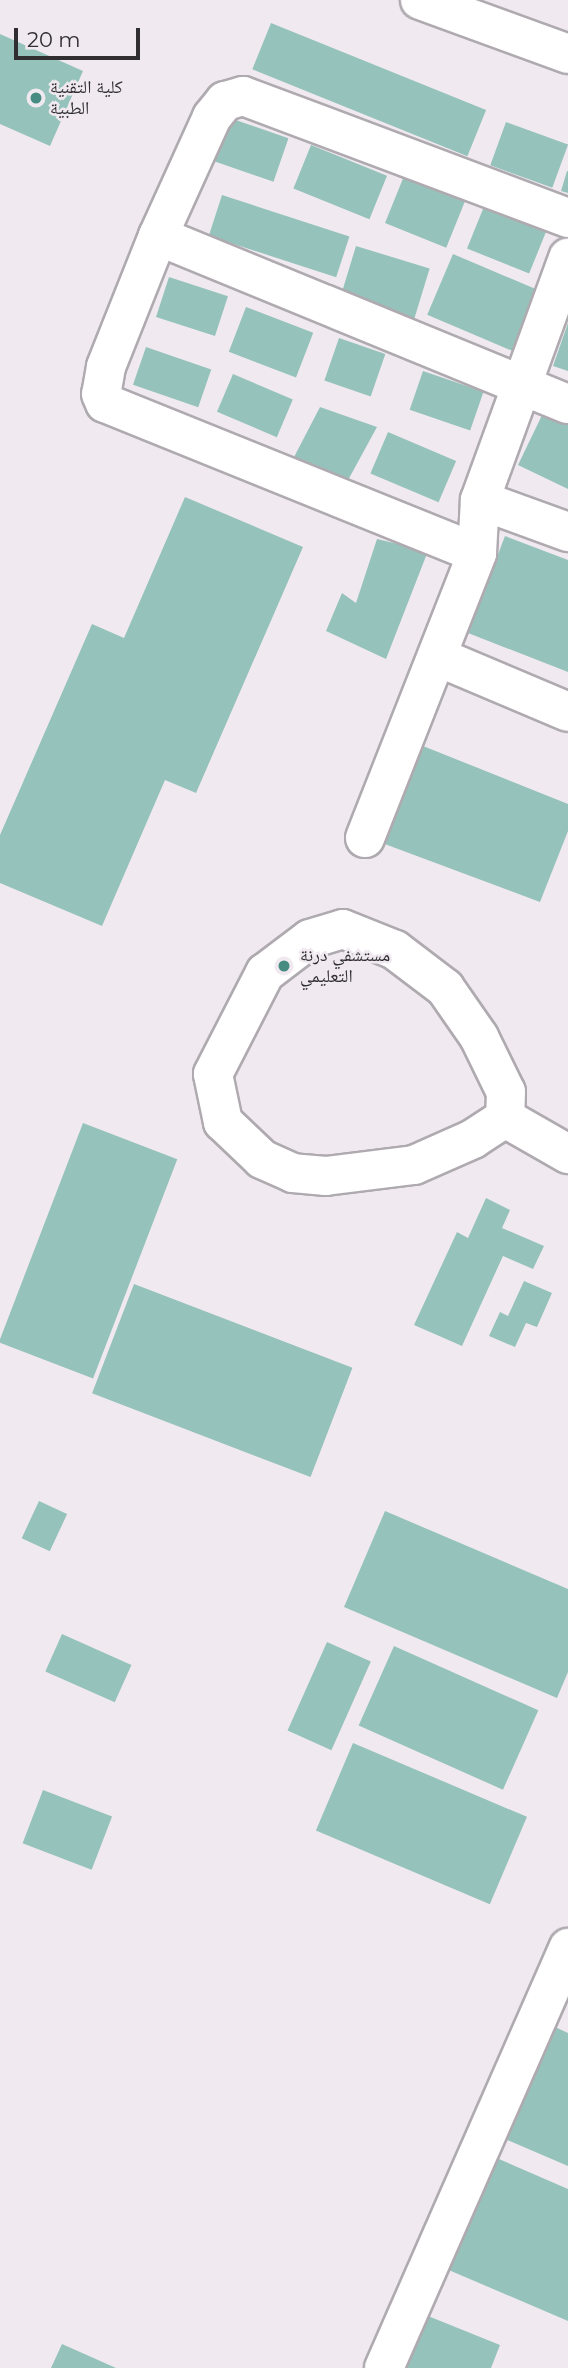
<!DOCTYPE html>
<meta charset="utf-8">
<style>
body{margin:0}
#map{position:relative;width:568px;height:2368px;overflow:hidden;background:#f0eaf0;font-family:Montserrat,"Noto Naskh Arabic",sans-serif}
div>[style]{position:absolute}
.building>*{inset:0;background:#96c2bc;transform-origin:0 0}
.roads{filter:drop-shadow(2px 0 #afaaaf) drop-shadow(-2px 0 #afaaaf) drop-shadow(0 2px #afaaaf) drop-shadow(0 -2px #afaaaf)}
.minor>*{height:38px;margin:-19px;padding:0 19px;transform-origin:19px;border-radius:19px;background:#fff}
.dots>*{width:19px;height:19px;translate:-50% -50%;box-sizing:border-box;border:4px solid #f0eaf0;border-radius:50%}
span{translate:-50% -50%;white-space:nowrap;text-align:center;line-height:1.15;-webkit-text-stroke:5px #f0eaf0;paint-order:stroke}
.poi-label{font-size:18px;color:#302e30}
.left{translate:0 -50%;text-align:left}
.scale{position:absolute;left:14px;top:28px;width:126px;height:32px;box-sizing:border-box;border:4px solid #302e30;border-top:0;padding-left:9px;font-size:21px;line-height:24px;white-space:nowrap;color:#302e30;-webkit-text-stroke:5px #f0eaf0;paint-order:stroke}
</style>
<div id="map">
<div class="building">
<i style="left:271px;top:23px;width:232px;height:50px;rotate:22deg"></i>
<i style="clip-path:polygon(0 34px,83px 71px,50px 146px,0 124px)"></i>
<i style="left:227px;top:117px;width:65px;height:46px;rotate:19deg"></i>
<i style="left:506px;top:122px;width:66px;height:46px;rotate:20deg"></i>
<i style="left:311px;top:145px;width:82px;height:47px;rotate:22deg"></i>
<i style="left:406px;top:171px;width:66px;height:56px;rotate:22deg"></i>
<i style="clip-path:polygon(567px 171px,568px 171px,568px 193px,561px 191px)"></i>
<i style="left:222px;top:195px;width:134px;height:43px;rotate:18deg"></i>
<i style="left:485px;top:204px;width:67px;height:48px;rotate:22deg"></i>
<i style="left:356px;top:246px;width:77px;height:53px;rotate:17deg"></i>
<i style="left:453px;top:254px;width:93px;height:66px;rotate:23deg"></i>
<i style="left:169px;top:277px;width:62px;height:42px;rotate:18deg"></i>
<i style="left:246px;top:307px;width:72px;height:48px;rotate:21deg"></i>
<i style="clip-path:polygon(568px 323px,568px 371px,553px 366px)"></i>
<i style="left:339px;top:338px;width:49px;height:45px;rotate:19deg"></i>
<i style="left:146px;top:347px;width:69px;height:40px;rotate:19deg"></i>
<i style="left:423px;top:371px;width:64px;height:41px;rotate:19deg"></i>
<i style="left:233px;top:374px;width:65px;height:41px;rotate:23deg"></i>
<i style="clip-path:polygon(320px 407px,377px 427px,347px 482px,293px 459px)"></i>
<i style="clip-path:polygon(544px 411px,568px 423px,568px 489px,518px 465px)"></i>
<i style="left:388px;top:432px;width:74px;height:45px;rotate:23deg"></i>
<i style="clip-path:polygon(185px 497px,303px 547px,196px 793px,165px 780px,102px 926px,0 883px,0 835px,92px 624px,124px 638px)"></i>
<i style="clip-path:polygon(505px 536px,568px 560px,568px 672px,468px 633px)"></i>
<i style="clip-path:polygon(377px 539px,428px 551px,386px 659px,326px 631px,342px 593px,356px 603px)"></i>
<i style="clip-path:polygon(423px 746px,568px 804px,568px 831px,540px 902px,382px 843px)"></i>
<i style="left:83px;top:1123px;width:101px;height:235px;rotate:21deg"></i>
<i style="clip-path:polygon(486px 1198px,510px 1210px,502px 1228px,544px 1246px,533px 1269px,503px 1256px,462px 1346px,414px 1325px,457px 1232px,468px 1238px)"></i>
<i style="clip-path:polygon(524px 1281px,552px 1293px,537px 1327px,526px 1323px,515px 1347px,489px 1336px,500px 1312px,508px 1316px)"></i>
<i style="left:134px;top:1284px;width:234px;height:117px;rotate:21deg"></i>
<i style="left:39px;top:1501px;width:31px;height:41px;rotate:25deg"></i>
<i style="clip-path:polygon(385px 1511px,568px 1589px,568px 1672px,557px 1698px,344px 1607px)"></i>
<i style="left:62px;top:1634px;width:76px;height:41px;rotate:24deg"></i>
<i style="left:327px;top:1642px;width:48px;height:97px;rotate:24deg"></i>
<i style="left:394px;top:1646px;width:158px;height:87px;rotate:24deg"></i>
<i style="left:353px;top:1743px;width:189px;height:95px;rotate:23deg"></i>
<i style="left:43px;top:1790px;width:74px;height:57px;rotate:21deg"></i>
<i style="clip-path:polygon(555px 2027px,568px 2033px,568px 2166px,505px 2139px)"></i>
<i style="clip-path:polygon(492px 2156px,568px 2189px,568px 2321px,444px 2268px)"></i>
<i style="clip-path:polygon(428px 2316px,500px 2345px,491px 2368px,407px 2368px)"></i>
<i style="clip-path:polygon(62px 2344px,116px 2368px,51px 2368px)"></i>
</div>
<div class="roads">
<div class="minor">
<i style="left:420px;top:0;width:158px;rotate:20deg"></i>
<i style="left:568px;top:218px;width:347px;rotate:-159.4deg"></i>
<i style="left:243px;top:96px;width:19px;rotate:164deg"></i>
<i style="left:225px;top:101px;width:21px;rotate:129deg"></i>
<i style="left:212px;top:117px;width:131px;rotate:114.4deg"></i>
<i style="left:158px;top:236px;width:443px;rotate:22.3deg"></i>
<i style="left:158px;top:236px;width:141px;rotate:111.7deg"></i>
<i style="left:106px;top:367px;width:27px;rotate:100deg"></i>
<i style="left:101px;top:394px;width:10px;rotate:66deg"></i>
<i style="left:105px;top:403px;width:401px;rotate:22deg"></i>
<i style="left:480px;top:500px;width:94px;rotate:20deg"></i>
<i style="left:438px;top:657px;width:141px;rotate:22.9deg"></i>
<i style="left:365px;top:838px;width:306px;rotate:-68.5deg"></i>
<i style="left:477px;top:553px;width:53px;rotate:-86.8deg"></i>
<i style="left:480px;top:500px;width:258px;rotate:-70deg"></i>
<i style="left:343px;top:929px;width:56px;rotate:22deg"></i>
<i style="left:395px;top:950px;width:63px;rotate:37.2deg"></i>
<i style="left:445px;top:988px;width:60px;rotate:55.2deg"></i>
<i style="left:479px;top:1037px;width:61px;rotate:63.9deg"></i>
<i style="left:506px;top:1092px;width:26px;rotate:92deg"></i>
<i style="left:505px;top:1118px;width:38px;rotate:147deg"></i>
<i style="left:473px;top:1139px;width:64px;rotate:156.2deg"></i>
<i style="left:414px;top:1165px;width:89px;rotate:172.9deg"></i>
<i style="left:326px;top:1176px;width:33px;rotate:-175deg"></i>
<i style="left:293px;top:1173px;width:34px;rotate:-156deg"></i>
<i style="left:262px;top:1159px;width:54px;rotate:-136.5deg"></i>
<i style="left:223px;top:1122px;width:49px;rotate:-101.8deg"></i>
<i style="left:213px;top:1074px;width:114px;rotate:-62.8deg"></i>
<i style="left:265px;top:973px;width:56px;rotate:-37.1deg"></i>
<i style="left:310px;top:939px;width:34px;rotate:-17deg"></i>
<i style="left:505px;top:1118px;width:73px;rotate:29.7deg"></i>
<i style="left:384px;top:2368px;width:459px;rotate:-66.3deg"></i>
</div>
</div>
<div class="dots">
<i style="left:36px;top:98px;background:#468c83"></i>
<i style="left:284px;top:966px;background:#468c83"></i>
</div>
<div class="poi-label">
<span class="left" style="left:50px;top:98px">كلية التقنية<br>الطبية</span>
<span class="left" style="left:300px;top:966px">مستشفي درنة<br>التعليمي</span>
</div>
<div class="scale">20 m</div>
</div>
